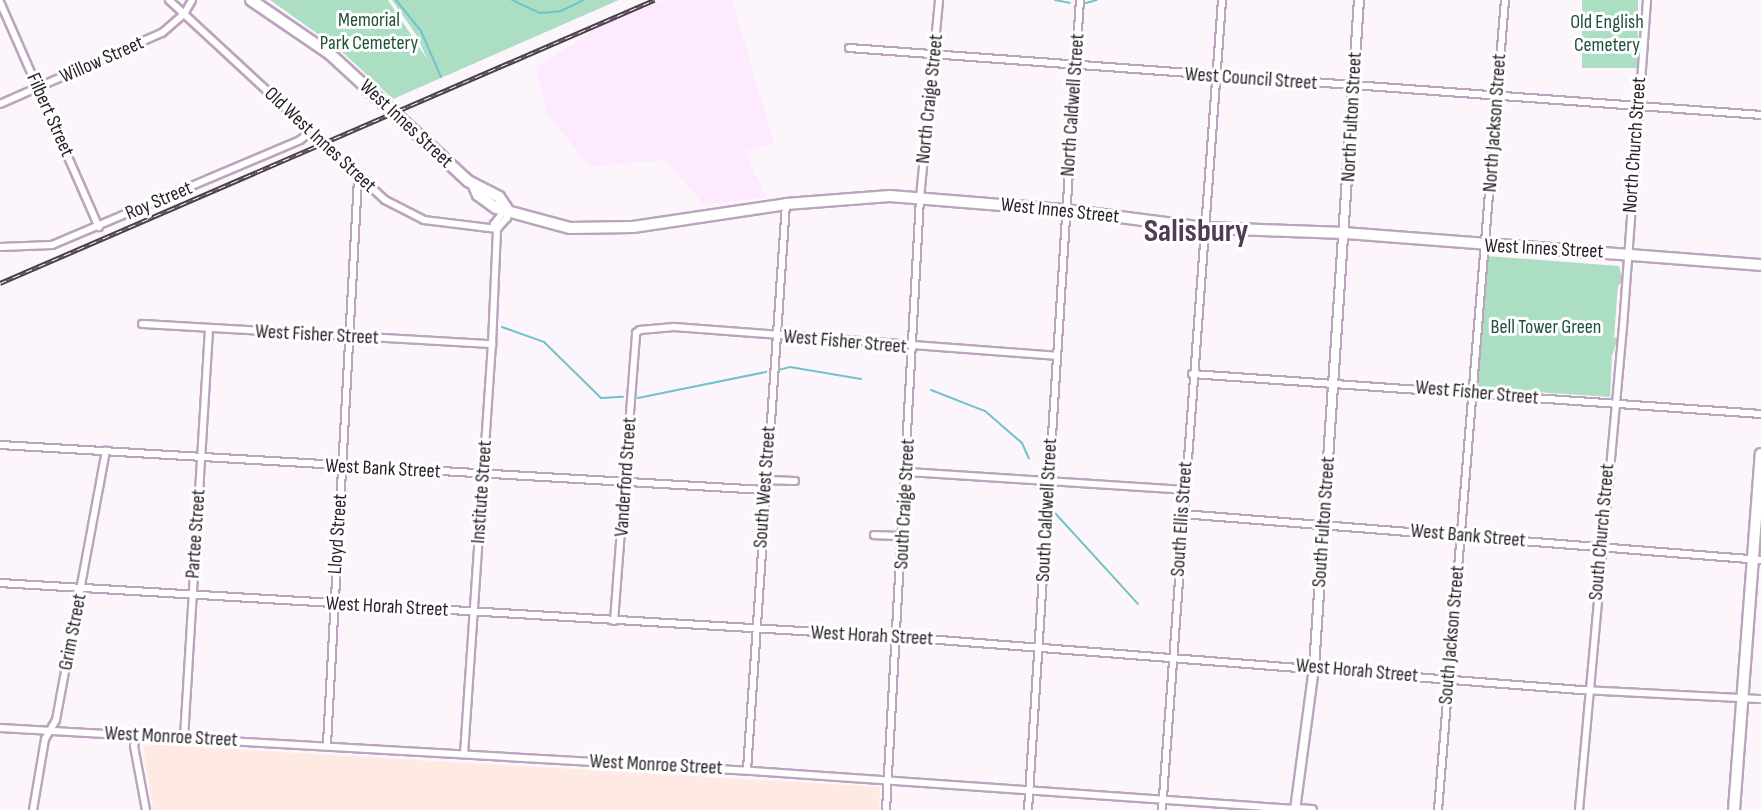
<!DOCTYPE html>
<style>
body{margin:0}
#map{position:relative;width:1761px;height:810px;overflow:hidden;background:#fcf6fc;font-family:"Sofia Sans Condensed",sans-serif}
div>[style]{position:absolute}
.built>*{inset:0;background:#fdeaff}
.education>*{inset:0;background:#feeae2}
.green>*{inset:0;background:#abdec2;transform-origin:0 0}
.stream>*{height:2px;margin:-1px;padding:0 1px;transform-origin:1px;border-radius:1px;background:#6fc4c9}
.roads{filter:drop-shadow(2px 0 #bca4bf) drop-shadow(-2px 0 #bca4bf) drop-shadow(0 2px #bca4bf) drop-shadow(0 -2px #bca4bf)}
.minor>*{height:6px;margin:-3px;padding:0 3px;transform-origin:3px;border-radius:3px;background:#fff}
.tertiary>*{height:8px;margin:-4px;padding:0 4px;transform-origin:4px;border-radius:4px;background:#fff}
.primary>*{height:10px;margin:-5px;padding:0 5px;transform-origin:5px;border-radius:5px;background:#fff}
.rail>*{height:4.5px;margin-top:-2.25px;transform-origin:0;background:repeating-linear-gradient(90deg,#fff 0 7px,#49404a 0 14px);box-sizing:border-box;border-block:2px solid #49404a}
span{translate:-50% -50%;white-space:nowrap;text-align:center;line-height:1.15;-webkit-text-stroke:6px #fff;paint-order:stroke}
.park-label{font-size:20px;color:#1f513a}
.street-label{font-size:20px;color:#271e28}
.town-label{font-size:32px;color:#513c54;font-weight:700}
</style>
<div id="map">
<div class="built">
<i style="clip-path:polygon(663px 0,732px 0,774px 143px,745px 152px,767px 197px,704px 205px,665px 160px,590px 167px,547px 114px,536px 67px,606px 23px)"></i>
</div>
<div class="education">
<i style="clip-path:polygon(143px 744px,880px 787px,879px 810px,153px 810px)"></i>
</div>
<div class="green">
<i style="clip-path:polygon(270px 0,388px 0,427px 59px,417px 36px,392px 0,619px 0,393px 99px,339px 49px)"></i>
<i style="left:1582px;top:0;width:56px;height:68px"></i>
<i style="clip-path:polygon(1486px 256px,1619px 266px,1623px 281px,1618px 286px,1614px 338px,1619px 336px,1612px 355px,1610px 397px,1475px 388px)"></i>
</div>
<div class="stream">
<i style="left:396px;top:0;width:40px;rotate:51deg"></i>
<i style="left:421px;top:31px;width:50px;rotate:66.5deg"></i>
<i style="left:512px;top:0;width:31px;rotate:25deg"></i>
<i style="left:540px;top:13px;width:21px;rotate:-5deg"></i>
<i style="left:561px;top:11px;width:25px;rotate:-26deg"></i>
<i style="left:1055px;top:0;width:15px;rotate:11deg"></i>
<i style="left:1086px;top:3px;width:11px;rotate:-15deg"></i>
<i style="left:502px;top:327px;width:45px;rotate:19.7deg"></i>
<i style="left:544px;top:342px;width:80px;rotate:44.5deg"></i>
<i style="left:601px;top:398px;width:22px;rotate:-3deg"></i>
<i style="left:778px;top:370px;width:12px;rotate:-14deg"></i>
<i style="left:790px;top:367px;width:72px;rotate:9.6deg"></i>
<i style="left:931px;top:390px;width:58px;rotate:21.3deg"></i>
<i style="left:985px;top:411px;width:49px;rotate:40.9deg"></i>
<i style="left:1022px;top:443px;width:17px;rotate:66deg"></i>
<i style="left:638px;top:398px;width:131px;rotate:-11.5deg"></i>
<i style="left:1055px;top:513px;width:123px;rotate:47.6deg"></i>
</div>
<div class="roads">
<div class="minor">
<i style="left:169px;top:0;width:294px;rotate:42.8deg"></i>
<i style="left:385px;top:200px;width:44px;rotate:27.1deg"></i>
<i style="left:424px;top:220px;width:74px;rotate:7deg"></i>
<i style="left:0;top:2px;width:246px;rotate:66.3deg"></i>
<i style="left:849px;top:48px;width:914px;rotate:4.2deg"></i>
<i style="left:0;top:104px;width:177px;rotate:-23.7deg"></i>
<i style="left:162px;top:33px;width:29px;rotate:-41deg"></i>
<i style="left:184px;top:14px;width:16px;rotate:-60deg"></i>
<i style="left:497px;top:229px;width:15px;rotate:-48deg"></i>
<i style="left:507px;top:218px;width:8px;rotate:-90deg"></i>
<i style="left:0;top:247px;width:52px;rotate:-2.2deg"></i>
<i style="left:52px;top:245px;width:269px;rotate:-22.9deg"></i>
<i style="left:300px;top:140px;width:14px;rotate:-36deg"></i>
<i style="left:142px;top:324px;width:351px;rotate:3.3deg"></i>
<i style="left:1192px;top:374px;width:570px;rotate:4.02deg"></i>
<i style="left:0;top:445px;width:766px;rotate:3.37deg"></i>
<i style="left:908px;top:472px;width:277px;rotate:3.7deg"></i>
<i style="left:766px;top:480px;width:29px;rotate:2deg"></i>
<i style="left:1182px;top:514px;width:581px;rotate:4.54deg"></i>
<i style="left:874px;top:535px;width:30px;rotate:2deg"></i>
<i style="left:0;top:583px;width:903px;rotate:3.43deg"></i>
<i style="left:901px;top:637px;width:682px;rotate:4.46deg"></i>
<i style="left:1581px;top:690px;width:180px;rotate:2.9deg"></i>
<i style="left:614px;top:621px;width:289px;rotate:-85.6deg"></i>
<i style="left:636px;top:333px;width:5px;rotate:-37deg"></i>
<i style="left:640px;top:330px;width:34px;rotate:-5deg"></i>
<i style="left:674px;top:327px;width:383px;rotate:4.3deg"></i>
<i style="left:0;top:728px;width:753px;rotate:3.27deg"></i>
<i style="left:752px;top:771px;width:544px;rotate:4deg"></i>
<i style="left:136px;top:734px;width:12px;rotate:99deg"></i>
<i style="left:134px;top:746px;width:65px;rotate:79.4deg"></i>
<i style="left:184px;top:738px;width:410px;rotate:-86.5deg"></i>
<i style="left:327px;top:744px;width:566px;rotate:-86.86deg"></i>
<i style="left:464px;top:754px;width:411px;rotate:-86.1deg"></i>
<i style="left:492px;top:344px;width:115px;rotate:-87.5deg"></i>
<i style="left:497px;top:229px;width:6px;rotate:-121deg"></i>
<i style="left:494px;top:224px;width:16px;rotate:-52deg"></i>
<i style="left:747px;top:770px;width:567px;rotate:-86.06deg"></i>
<i style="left:33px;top:810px;width:72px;rotate:-80.4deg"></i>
<i style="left:45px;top:739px;width:22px;rotate:-60deg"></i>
<i style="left:56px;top:720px;width:274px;rotate:-79.5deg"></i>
<i style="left:886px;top:810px;width:613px;rotate:-86.82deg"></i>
<i style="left:920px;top:198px;width:199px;rotate:-84.5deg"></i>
<i style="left:1028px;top:810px;width:812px;rotate:-86.33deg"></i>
<i style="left:1162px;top:810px;width:812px;rotate:-85.76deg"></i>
<i style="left:1438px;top:810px;width:813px;rotate:-85.27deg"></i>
<i style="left:1579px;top:810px;width:485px;rotate:-84.8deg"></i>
<i style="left:1623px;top:327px;width:328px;rotate:-85.8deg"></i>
</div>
<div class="tertiary">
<i style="left:1295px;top:809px;width:17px;rotate:3deg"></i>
<i style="left:1295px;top:810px;width:144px;rotate:-82.4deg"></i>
<i style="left:1314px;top:667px;width:669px;rotate:-86.14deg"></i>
</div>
<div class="primary">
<i style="left:251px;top:0;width:96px;rotate:34.4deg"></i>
<i style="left:330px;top:54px;width:188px;rotate:42.6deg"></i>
<i style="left:468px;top:181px;width:35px;rotate:27deg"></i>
<i style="left:499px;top:197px;width:14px;rotate:56deg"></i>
<i style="left:474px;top:186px;width:10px;rotate:66deg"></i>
<i style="left:478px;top:195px;width:22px;rotate:36deg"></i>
<i style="left:496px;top:208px;width:77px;rotate:15.1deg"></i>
<i style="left:570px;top:228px;width:63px;rotate:-0.9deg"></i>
<i style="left:633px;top:227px;width:155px;rotate:-8.5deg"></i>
<i style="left:786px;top:204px;width:104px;rotate:-4.4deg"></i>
<i style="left:890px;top:196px;width:176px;rotate:4.6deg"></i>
<i style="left:1065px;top:210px;width:141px;rotate:7.3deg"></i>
<i style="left:1205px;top:228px;width:140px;rotate:2deg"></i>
<i style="left:1345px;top:233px;width:417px;rotate:4.4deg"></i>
<i style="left:1734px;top:810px;width:357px;rotate:-85.7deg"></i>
</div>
</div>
<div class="rail">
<i style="left:0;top:283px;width:713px;rotate:-23.4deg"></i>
</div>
<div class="park-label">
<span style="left:369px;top:32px">Memorial<br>Park Cemetery</span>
<span style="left:1607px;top:34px">Old English<br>Cemetery</span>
<span style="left:1546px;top:327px">Bell Tower Green</span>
</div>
<div class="street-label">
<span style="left:102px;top:60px;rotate:-24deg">Willow Street</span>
<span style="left:1251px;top:79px;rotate:4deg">West Council Street</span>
<span style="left:930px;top:99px;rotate:-84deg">North Craige Street</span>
<span style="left:1073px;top:105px;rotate:-86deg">North Caldwell Street</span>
<span style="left:50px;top:115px;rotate:66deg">Filbert Street</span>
<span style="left:1352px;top:117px;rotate:-87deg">North Fulton Street</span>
<span style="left:1495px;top:123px;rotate:-86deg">North Jackson Street</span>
<span style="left:406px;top:124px;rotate:43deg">West Innes Street</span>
<span style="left:320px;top:140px;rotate:43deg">Old West Innes Street</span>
<span style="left:1635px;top:145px;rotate:-86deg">North Church Street</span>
<span style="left:159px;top:201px;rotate:-23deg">Roy Street</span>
<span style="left:1060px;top:211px;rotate:6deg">West Innes Street</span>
<span style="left:1544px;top:249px;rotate:3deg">West Innes Street</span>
<span style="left:317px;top:335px;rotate:3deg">West Fisher Street</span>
<span style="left:845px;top:342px;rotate:5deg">West Fisher Street</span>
<span style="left:1477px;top:393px;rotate:5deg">West Fisher Street</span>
<span style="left:383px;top:469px;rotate:3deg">West Bank Street</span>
<span style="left:626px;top:477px;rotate:-86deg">Vanderford Street</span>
<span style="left:765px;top:487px;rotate:-86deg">South West Street</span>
<span style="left:482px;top:492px;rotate:-86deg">Institute Street</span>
<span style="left:905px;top:504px;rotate:-87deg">South Craige Street</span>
<span style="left:1047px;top:510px;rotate:-87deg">South Caldwell Street</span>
<span style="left:1182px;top:519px;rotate:-86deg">South Ellis Street</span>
<span style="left:1324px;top:522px;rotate:-86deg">South Fulton Street</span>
<span style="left:1602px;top:532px;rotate:-85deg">South Church Street</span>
<span style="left:196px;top:534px;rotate:-86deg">Partee Street</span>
<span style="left:338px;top:534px;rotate:-86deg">Lloyd Street</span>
<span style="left:1468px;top:536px;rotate:5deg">West Bank Street</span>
<span style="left:387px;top:607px;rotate:3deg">West Horah Street</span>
<span style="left:73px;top:632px;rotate:-79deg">Grim Street</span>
<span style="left:1452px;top:635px;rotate:-85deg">South Jackson Street</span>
<span style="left:872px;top:636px;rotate:3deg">West Horah Street</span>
<span style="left:1357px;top:671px;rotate:5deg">West Horah Street</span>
<span style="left:171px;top:737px;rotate:3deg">West Monroe Street</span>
<span style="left:656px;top:765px;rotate:3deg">West Monroe Street</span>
</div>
<div class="town-label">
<span style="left:1196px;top:232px">Salisbury</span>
</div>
</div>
